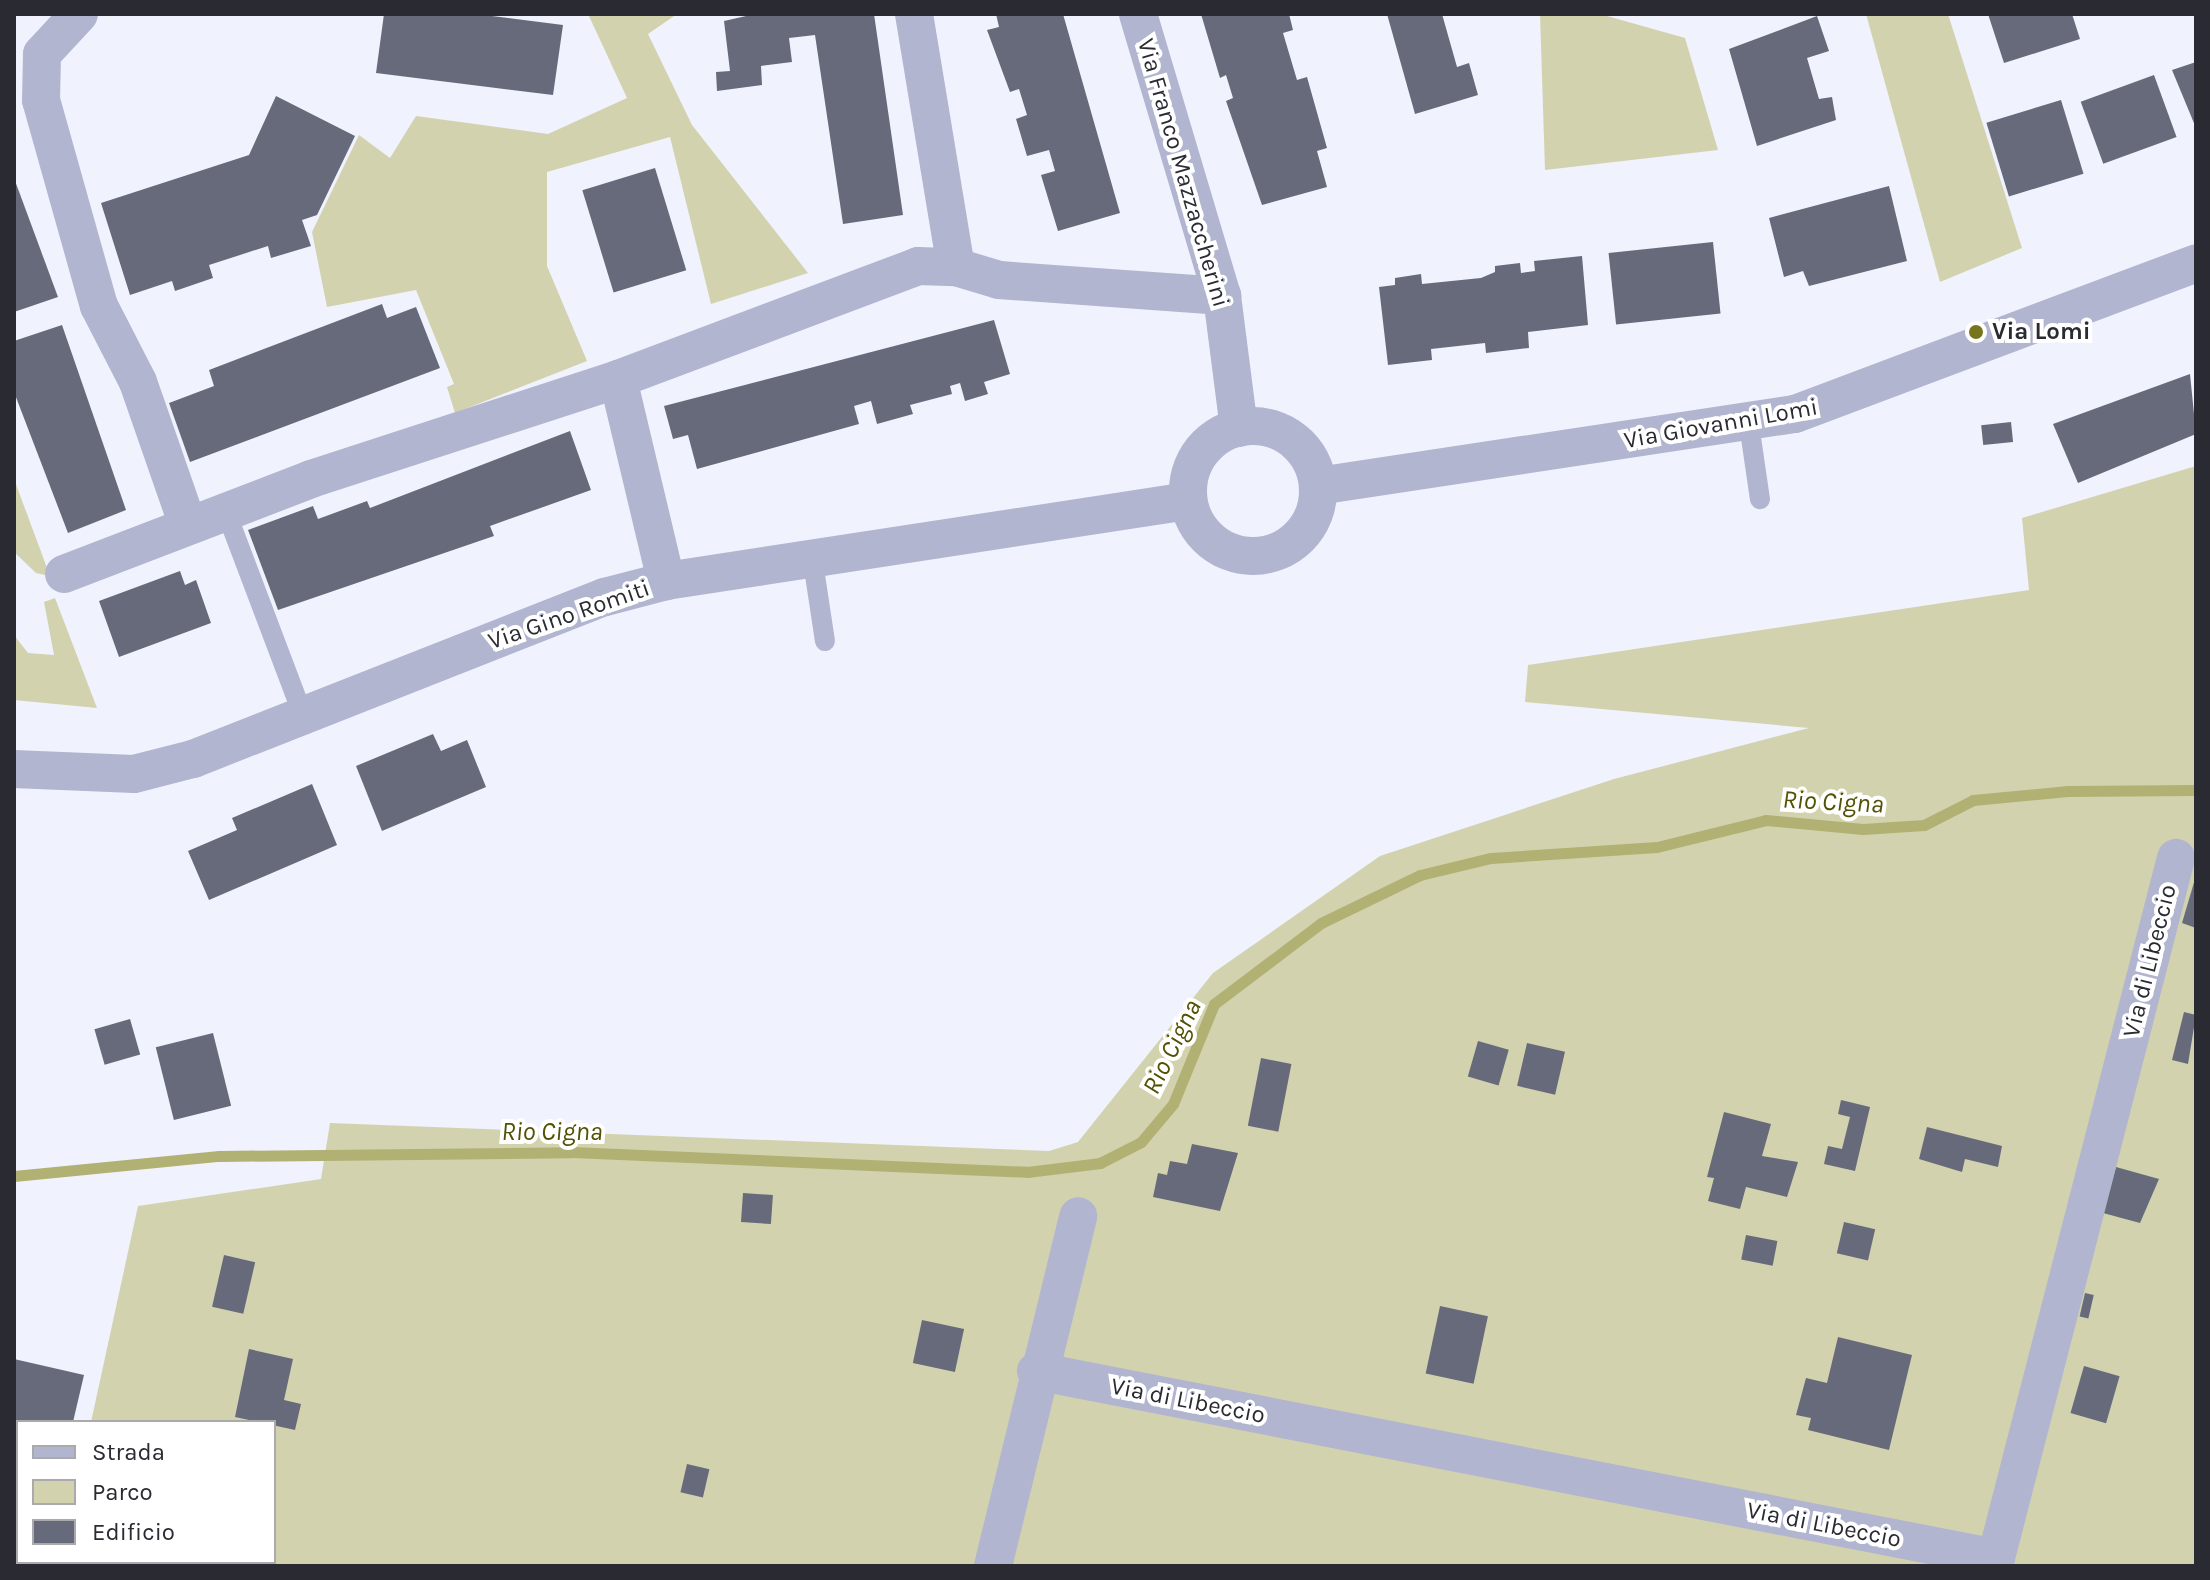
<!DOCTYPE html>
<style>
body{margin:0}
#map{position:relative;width:2210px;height:1580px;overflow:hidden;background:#f0f2fe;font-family:Karla,sans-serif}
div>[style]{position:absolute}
.green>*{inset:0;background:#d2d3ae}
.stream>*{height:11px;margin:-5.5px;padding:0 5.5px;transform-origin:5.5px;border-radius:5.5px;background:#b1b174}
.building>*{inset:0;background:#676a7b;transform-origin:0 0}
.service>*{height:20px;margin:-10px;padding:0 10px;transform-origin:10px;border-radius:10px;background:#b1b5cf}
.minor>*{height:38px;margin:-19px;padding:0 19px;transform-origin:19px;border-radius:19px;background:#b1b5cf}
.minor>.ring{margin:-19px;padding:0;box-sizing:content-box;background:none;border:38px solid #b1b5cf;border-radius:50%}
.dots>*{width:22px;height:22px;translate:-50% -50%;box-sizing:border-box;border:4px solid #fff;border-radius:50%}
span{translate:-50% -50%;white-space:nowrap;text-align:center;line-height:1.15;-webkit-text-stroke:8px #fff;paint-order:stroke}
.street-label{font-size:24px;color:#2a2b32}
.poi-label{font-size:24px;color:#2a2b32;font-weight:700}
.left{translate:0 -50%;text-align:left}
.water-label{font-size:26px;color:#535104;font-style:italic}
.frame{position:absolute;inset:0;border:16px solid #2a2b32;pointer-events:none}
.legend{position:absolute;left:16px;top:1420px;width:260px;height:144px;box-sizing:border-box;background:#fff;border:2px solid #aaaaad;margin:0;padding:10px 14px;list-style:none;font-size:24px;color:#2a2b32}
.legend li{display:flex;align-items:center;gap:16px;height:40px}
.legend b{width:40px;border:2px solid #aaaaad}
</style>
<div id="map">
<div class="green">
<i style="clip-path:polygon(588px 14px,677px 14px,648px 34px,692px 125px,808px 273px,711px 304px,670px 137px,547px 172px,547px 266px,587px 361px,455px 413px,447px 387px,454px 384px,416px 290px,327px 307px,312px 232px,359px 135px,390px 158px,416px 116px,548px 134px,627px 98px)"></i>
<i style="clip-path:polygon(1540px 14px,1600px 14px,1685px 38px,1718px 150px,1545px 170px)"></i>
<i style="clip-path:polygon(1866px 14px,1948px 14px,2022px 248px,1940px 282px)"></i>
<i style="clip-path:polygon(2196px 466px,2196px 1566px,60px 1566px,274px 1562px,274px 1422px,91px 1422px,138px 1206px,321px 1179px,330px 1123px,1049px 1151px,1078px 1142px,1213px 973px,1380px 856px,1614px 779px,1809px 728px,1525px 702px,1528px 665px,2029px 590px,2022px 518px)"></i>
<i style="clip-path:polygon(14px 479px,50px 576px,36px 573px,14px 552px)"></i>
<i style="clip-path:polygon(55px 598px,97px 708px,14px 700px,14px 635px,28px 653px,54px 655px,44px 602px)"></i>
</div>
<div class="stream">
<i style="left:14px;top:1176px;width:206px;rotate:-5.6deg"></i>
<i style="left:219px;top:1156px;width:353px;rotate:-0.6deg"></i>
<i style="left:572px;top:1152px;width:455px;rotate:2.5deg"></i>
<i style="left:1027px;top:1172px;width:74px;rotate:-7deg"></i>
<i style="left:1100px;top:1163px;width:46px;rotate:-27.1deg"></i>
<i style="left:1141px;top:1142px;width:50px;rotate:-49.9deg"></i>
<i style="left:1173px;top:1104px;width:108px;rotate:-67.7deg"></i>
<i style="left:1214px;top:1004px;width:134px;rotate:-37.1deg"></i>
<i style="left:1321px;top:923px;width:110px;rotate:-25.9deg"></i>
<i style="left:1420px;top:875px;width:73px;rotate:-13.5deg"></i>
<i style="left:1491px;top:858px;width:166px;rotate:-3.8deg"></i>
<i style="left:1657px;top:847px;width:112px;rotate:-13.9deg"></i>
<i style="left:1766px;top:820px;width:97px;rotate:5.3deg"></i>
<i style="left:1863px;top:829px;width:61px;rotate:-3.8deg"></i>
<i style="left:1924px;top:825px;width:55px;rotate:-27deg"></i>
<i style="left:1973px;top:800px;width:95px;rotate:-5.4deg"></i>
<i style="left:2068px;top:791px;width:128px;rotate:-0.4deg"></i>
</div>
<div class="building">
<i style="clip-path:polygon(384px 14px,476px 14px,563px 25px,553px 95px,376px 73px)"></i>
<i style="clip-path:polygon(755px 14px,874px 14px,903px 215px,843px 224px,815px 35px,789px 38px,792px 62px,761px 66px,762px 85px,717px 91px,716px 72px,730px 71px,724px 21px)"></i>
<i style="clip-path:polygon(996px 14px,1063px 14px,1120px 213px,1058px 231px,1041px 175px,1055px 171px,1049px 150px,1027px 156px,1016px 119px,1027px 115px,1019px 89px,1010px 92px,987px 30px,999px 27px)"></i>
<i style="clip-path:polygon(1201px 14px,1289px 14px,1293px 30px,1283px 33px,1297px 80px,1307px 77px,1327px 148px,1317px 151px,1327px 187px,1262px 205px,1226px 101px,1233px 98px,1226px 75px,1220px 78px)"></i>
<i style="clip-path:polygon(1387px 14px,1442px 14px,1457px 67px,1469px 63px,1478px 95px,1415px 114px)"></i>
<i style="clip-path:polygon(1988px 14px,2072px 14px,2080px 39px,2004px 63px)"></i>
<i style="clip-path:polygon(1817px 16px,1829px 51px,1807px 58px,1819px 99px,1832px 97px,1836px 120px,1757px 146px,1729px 49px)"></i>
<i style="clip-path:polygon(2196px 62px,2196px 128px,2172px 70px)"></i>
<i style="left:2154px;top:75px;width:66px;height:78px;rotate:70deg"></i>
<i style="clip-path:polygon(276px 96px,355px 136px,317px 215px,302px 220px,311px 246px,271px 258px,268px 246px,209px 265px,213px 278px,175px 291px,172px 281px,130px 295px,101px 203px,249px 155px)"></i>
<i style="left:2061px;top:100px;width:77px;height:78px;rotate:73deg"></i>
<i style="left:655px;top:168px;width:107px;height:76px;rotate:73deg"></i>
<i style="clip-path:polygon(14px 178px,58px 297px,14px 312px)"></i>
<i style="clip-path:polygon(1889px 186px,1907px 261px,1809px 286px,1803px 271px,1784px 277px,1769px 218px)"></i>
<i style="left:1713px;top:242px;width:72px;height:105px;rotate:84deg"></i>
<i style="clip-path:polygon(1582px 256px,1588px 325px,1528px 332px,1529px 348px,1486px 353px,1485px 343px,1431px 349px,1432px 360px,1388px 365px,1379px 287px,1395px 285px,1395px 278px,1421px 274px,1422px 284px,1481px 278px,1495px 272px,1495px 266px,1520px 263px,1521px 273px,1535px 271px,1534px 261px)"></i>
<i style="clip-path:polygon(382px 304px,387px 318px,416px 307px,440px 368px,190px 462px,169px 403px,214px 386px,209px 370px)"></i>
<i style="clip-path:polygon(994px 320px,1010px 374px,984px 382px,988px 394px,965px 401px,960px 383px,950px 386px,952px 394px,910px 405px,913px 414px,877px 424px,871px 401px,854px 406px,859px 424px,697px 469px,688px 435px,673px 439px,664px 406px)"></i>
<i style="clip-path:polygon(62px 325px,126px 510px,68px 533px,14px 392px,14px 341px)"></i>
<i style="clip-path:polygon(2190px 374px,2196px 434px,2078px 483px,2053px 424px)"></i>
<i style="left:2011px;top:422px;width:20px;height:30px;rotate:84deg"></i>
<i style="clip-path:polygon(570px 431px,591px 490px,490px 526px,494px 536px,278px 610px,248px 530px,313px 506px,318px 519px,367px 501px,370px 508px)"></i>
<i style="clip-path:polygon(180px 571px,185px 585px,196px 580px,211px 623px,119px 657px,99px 601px)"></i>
<i style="clip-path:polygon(433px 734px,441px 751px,467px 740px,486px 787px,382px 831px,356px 766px)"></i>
<i style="clip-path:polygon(312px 784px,337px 845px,209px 900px,188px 851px,237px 830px,232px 818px)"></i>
<i style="clip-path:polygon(2195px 879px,2196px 879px,2196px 928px,2182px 923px)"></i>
<i style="clip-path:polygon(2184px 1012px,2196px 1015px,2188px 1064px,2172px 1060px)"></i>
<i style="left:130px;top:1019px;width:37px;height:37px;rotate:74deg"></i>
<i style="left:213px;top:1033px;width:75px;height:59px;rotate:76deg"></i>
<i style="left:1478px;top:1041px;width:32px;height:37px;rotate:16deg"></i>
<i style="left:1527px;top:1043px;width:39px;height:44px;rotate:13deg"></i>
<i style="left:1261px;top:1058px;width:31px;height:69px;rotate:11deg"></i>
<i style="clip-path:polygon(1841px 1100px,1870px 1107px,1855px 1171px,1824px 1164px,1828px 1146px,1842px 1149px,1850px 1117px,1838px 1114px)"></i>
<i style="clip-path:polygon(1724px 1112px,1771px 1124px,1762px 1156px,1798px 1162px,1787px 1197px,1746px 1187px,1740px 1209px,1708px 1201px,1714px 1178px,1707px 1177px)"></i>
<i style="clip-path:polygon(1927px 1127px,2002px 1146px,1998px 1167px,1965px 1159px,1962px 1172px,1919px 1159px)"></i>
<i style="clip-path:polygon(1192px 1144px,1238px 1153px,1220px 1211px,1153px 1197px,1158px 1173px,1167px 1175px,1170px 1161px,1187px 1164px)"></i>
<i style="clip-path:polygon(2116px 1167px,2159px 1179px,2140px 1223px,2103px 1213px)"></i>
<i style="left:743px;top:1193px;width:30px;height:29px;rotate:4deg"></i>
<i style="left:1844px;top:1222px;width:32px;height:32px;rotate:13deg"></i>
<i style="left:1746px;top:1235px;width:32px;height:25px;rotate:11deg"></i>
<i style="left:224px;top:1255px;width:32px;height:53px;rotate:13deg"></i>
<i style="left:2085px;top:1293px;width:9px;height:24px;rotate:13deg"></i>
<i style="left:1440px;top:1306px;width:49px;height:69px;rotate:12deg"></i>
<i style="left:922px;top:1320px;width:43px;height:44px;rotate:12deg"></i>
<i style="clip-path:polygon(1838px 1337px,1912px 1355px,1889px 1450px,1808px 1430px,1811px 1418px,1796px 1415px,1806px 1378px,1827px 1383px)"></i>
<i style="clip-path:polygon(249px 1349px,293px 1359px,284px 1400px,301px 1404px,295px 1430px,235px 1417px)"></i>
<i style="clip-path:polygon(14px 1359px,84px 1375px,73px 1422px,18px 1422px,14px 1431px)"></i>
<i style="left:2084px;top:1366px;width:37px;height:49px;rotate:16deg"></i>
<i style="left:687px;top:1464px;width:23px;height:29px;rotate:13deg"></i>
<i style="clip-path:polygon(14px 1476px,18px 1562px,52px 1566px,14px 1566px)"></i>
</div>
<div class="service">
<i style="left:1749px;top:424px;width:76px;rotate:81.7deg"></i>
<i style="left:225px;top:509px;width:220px;rotate:69.3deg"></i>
<i style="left:813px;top:562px;width:80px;rotate:81.4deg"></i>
</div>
<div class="minor">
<i style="left:79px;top:14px;width:54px;rotate:132.8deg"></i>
<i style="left:42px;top:54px;width:46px;rotate:91.2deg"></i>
<i style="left:41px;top:100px;width:214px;rotate:74.3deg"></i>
<i style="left:99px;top:306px;width:85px;rotate:62.8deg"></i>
<i style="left:138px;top:382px;width:149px;rotate:70.8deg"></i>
<i style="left:914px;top:14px;width:256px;rotate:80.6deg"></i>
<i style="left:1138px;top:14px;width:294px;rotate:73.4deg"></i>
<i style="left:1222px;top:296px;width:133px;rotate:82.7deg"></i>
<i style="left:618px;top:379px;width:321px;rotate:-20.6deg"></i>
<i style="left:918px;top:266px;width:38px;rotate:2deg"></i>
<i style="left:956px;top:267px;width:45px;rotate:16.8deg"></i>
<i style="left:999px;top:280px;width:224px;rotate:4.1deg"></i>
<i class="ring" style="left:1188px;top:426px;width:92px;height:92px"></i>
<i style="left:1318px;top:486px;width:482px;rotate:-8.6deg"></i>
<i style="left:1795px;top:414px;width:428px;rotate:-20.6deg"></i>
<i style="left:64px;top:574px;width:265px;rotate:-21deg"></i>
<i style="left:311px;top:479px;width:323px;rotate:-18deg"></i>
<i style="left:618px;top:379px;width:208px;rotate:76.6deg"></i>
<i style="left:14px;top:769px;width:120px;rotate:2.4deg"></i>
<i style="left:134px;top:774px;width:61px;rotate:-14.3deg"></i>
<i style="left:193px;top:759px;width:443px;rotate:-21.5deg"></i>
<i style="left:605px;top:597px;width:63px;rotate:-14.7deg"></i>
<i style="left:666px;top:581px;width:528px;rotate:-8.71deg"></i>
<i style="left:1036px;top:1371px;width:978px;rotate:11.02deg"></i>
<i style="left:1996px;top:1558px;width:723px;rotate:-75.58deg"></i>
<i style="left:993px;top:1566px;width:360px;rotate:-76.3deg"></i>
</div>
<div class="dots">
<i style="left:1976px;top:332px;background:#77751b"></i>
</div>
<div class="street-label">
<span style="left:1183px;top:173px;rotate:74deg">Via Franco Mazzaccherini</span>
<span style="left:1721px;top:424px;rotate:-10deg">Via Giovanni Lomi</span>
<span style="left:569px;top:615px;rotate:-19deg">Via Gino Romiti</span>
<span style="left:2150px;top:961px;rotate:-76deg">Via di Libeccio</span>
<span style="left:1188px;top:1401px;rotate:11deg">Via di Libeccio</span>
<span style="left:1824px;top:1525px;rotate:11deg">Via di Libeccio</span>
</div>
<div class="poi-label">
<span class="left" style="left:1992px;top:332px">Via Lomi</span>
</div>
<div class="water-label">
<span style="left:1833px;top:802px;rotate:3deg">Rio Cigna</span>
<span style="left:1172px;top:1047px;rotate:-64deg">Rio Cigna</span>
<span style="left:552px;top:1132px">Rio Cigna</span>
</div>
<div class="frame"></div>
<ul class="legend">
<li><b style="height:10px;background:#b1b5cf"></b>Strada</li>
<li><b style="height:22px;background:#d2d3ae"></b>Parco</li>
<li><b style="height:22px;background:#676a7b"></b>Edificio</li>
</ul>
</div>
